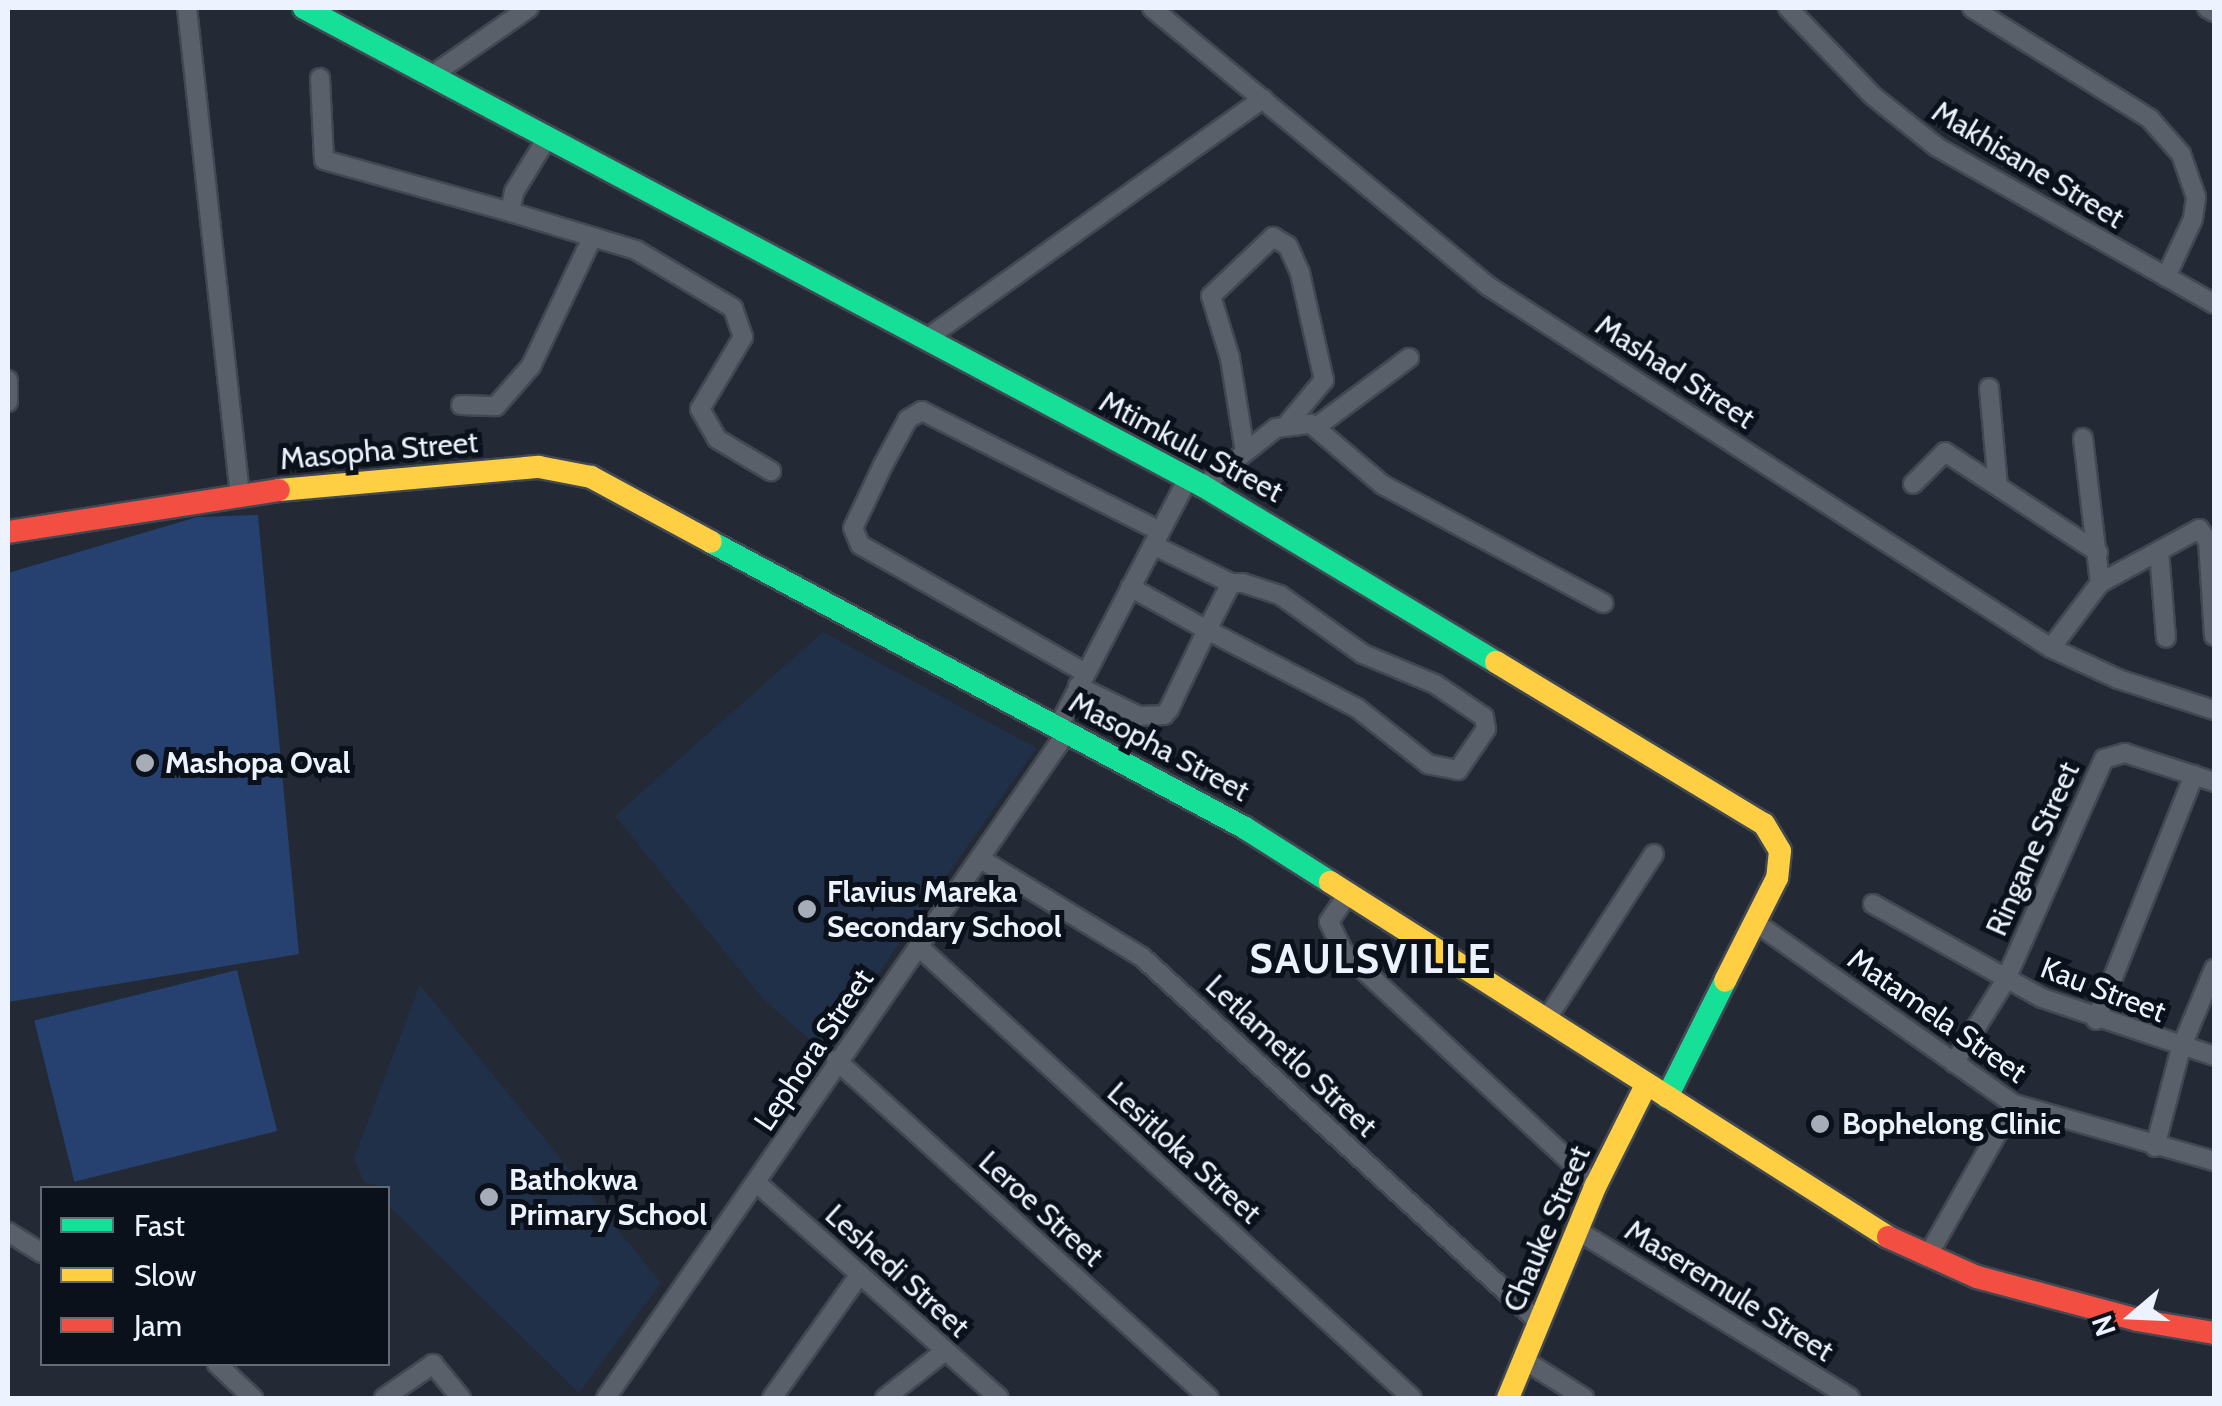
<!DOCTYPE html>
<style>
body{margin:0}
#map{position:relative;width:2222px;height:1406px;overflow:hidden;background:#232a35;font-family:Cabin,sans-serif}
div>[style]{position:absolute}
.built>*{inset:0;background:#213049}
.green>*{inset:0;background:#264070;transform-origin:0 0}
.roads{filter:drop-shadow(2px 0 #424851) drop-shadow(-2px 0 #424851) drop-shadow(0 2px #424851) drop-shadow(0 -2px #424851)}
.street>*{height:18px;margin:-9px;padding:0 9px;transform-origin:9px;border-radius:9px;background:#5a6069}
.fast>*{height:22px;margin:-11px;padding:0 11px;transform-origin:11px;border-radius:11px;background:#16e098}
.slow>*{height:22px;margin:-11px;padding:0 11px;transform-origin:11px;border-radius:11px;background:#ffcf43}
.jam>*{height:22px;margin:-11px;padding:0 11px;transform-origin:11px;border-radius:11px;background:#f24e42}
.dots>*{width:28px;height:28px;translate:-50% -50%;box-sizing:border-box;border:5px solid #0b111a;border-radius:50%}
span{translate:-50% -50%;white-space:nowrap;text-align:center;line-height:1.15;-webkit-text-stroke:10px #0b111a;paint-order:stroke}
.street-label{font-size:30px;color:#ecf2fe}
.poi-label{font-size:30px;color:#ecf2fe;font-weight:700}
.left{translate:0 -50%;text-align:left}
.district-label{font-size:40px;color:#ecf2fe;font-weight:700;letter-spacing:2.5px}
.frame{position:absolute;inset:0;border:10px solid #ecf2fe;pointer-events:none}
.legend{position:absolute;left:40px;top:1186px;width:350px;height:180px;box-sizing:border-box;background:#0b111a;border:2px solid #656b75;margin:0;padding:12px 18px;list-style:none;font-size:30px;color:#ecf2fe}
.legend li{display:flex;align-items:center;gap:20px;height:50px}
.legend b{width:50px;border:2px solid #656b75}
.north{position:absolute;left:2082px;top:1266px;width:100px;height:100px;-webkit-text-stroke:8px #0b111a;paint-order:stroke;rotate:251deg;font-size:28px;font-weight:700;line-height:40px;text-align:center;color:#ecf2fe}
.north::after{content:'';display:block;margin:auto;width:35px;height:45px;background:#ecf2fe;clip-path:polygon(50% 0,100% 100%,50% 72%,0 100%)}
</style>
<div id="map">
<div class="built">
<i style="clip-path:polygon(823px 632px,1036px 748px,824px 1051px,765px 1001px,615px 816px)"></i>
<i style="clip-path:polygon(420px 985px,661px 1283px,579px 1393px,388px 1205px,388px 1188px,364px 1182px,354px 1158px)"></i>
</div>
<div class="green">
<i style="clip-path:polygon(258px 515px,299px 954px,8px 1002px,8px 573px,197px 517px)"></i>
<i style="left:237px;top:970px;width:166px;height:209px;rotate:76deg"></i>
</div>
<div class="roads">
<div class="street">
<i style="left:187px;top:8px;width:489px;rotate:83.8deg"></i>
<i style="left:1152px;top:8px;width:436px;rotate:39.6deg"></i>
<i style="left:1488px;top:286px;width:669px;rotate:32.74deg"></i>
<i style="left:2051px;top:648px;width:74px;rotate:24.8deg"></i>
<i style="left:2118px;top:679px;width:101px;rotate:17.9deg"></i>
<i style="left:1788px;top:8px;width:122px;rotate:46deg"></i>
<i style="left:1873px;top:96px;width:82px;rotate:38.6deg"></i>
<i style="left:1937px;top:147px;width:318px;rotate:29.5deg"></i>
<i style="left:1972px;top:8px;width:210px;rotate:31.9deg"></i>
<i style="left:2150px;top:119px;width:47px;rotate:48.5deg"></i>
<i style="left:2181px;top:154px;width:46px;rotate:70.8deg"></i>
<i style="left:2196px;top:197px;width:22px;rotate:98deg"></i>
<i style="left:2193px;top:219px;width:64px;rotate:115deg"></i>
<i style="left:2207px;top:8px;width:8px;rotate:30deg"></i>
<i style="left:431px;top:76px;width:119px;rotate:-34.8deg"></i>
<i style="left:320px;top:78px;width:82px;rotate:87.2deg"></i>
<i style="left:324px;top:160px;width:193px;rotate:15.6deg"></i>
<i style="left:547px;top:138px;width:63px;rotate:121.4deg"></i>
<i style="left:514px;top:192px;width:20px;rotate:101deg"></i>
<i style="left:510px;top:212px;width:132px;rotate:16.8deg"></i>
<i style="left:636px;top:250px;width:113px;rotate:30.9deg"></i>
<i style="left:733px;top:308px;width:31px;rotate:71deg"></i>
<i style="left:743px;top:337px;width:84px;rotate:120.8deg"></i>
<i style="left:700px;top:409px;width:34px;rotate:60deg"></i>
<i style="left:717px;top:439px;width:63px;rotate:30.7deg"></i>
<i style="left:926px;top:339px;width:414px;rotate:-35.5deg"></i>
<i style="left:8px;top:380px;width:22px;rotate:90deg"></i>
<i style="left:1989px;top:388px;width:98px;rotate:84.8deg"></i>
<i style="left:461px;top:405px;width:35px;rotate:2deg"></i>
<i style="left:496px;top:406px;width:53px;rotate:-48.8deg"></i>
<i style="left:531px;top:366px;width:142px;rotate:-64.5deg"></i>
<i style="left:1316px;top:427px;width:116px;rotate:-36.6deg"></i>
<i style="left:1245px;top:452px;width:95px;rotate:-99.1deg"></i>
<i style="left:1230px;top:358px;width:65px;rotate:-107deg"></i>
<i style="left:1211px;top:296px;width:86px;rotate:-43.6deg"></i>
<i style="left:1273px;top:237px;width:17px;rotate:31deg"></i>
<i style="left:1288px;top:246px;width:30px;rotate:66deg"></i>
<i style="left:1300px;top:273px;width:110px;rotate:77.4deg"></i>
<i style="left:1324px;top:380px;width:55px;rotate:129.8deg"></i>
<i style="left:1913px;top:484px;width:45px;rotate:-45deg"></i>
<i style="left:1945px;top:452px;width:183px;rotate:33.2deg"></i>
<i style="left:1203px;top:486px;width:93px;rotate:-38.5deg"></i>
<i style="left:1276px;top:428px;width:35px;rotate:-7deg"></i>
<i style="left:1311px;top:424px;width:94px;rotate:40.3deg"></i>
<i style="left:1383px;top:485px;width:250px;rotate:28.2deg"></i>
<i style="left:1153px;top:545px;width:87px;rotate:26deg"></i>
<i style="left:2159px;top:551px;width:87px;rotate:85.4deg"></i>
<i style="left:2100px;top:583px;width:113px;rotate:-28.6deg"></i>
<i style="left:2199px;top:529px;width:15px;rotate:53deg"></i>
<i style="left:2208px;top:541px;width:95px;rotate:86.4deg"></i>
<i style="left:2051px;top:648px;width:81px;rotate:-53deg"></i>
<i style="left:2100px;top:583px;width:146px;rotate:-96.7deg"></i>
<i style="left:1084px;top:672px;width:257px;rotate:-150.4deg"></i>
<i style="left:860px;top:545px;width:18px;rotate:-112deg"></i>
<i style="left:853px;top:528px;width:70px;rotate:-64.5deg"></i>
<i style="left:883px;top:465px;width:52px;rotate:-61.5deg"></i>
<i style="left:908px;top:419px;width:16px;rotate:-30deg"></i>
<i style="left:922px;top:411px;width:267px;rotate:26.8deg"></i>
<i style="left:1078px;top:686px;width:68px;rotate:26.2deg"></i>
<i style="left:1139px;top:716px;width:25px;rotate:-2deg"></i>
<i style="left:1164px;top:715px;width:8px;rotate:-50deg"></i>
<i style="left:1169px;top:709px;width:88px;rotate:-64.3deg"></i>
<i style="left:1207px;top:630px;width:53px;rotate:-62.9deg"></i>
<i style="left:1231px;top:583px;width:12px"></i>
<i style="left:1243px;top:583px;width:39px;rotate:18deg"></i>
<i style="left:1280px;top:595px;width:102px;rotate:35.4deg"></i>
<i style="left:1363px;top:654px;width:78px;rotate:22.6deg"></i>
<i style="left:1435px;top:684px;width:59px;rotate:34deg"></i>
<i style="left:1484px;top:717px;width:12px;rotate:81deg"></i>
<i style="left:1486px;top:729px;width:50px;rotate:124.3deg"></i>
<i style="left:1458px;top:770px;width:31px;rotate:-169deg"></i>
<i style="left:1428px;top:764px;width:90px;rotate:-141.7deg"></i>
<i style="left:1357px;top:708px;width:169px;rotate:-152.5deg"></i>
<i style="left:1207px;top:630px;width:88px;rotate:-150.8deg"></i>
<i style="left:1058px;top:727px;width:281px;rotate:-62.4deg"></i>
<i style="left:984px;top:861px;width:185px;rotate:31.3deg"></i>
<i style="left:1142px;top:957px;width:539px;rotate:42.6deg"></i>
<i style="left:1349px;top:892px;width:36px;rotate:124deg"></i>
<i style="left:1329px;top:922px;width:32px;rotate:64deg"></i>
<i style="left:1343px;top:951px;width:345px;rotate:42.8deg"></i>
<i style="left:1873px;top:904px;width:193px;rotate:29.1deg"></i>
<i style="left:2042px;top:998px;width:182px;rotate:18.6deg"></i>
<i style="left:1756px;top:923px;width:315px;rotate:35.1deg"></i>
<i style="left:2014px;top:1104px;width:208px;rotate:15.9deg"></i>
<i style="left:919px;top:947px;width:668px;rotate:42.45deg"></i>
<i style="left:1546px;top:1020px;width:198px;rotate:-57deg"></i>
<i style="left:2096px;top:1020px;width:264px;rotate:-68.2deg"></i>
<i style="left:836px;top:1060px;width:503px;rotate:42.18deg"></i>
<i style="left:1954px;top:1063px;width:97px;rotate:-58.1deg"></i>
<i style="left:2005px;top:981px;width:243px;rotate:-66deg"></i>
<i style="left:2104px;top:759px;width:22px;rotate:-16deg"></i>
<i style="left:2125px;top:753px;width:94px;rotate:18deg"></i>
<i style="left:2155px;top:1147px;width:102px;rotate:-75.3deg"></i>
<i style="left:2181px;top:1048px;width:86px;rotate:-67.3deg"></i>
<i style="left:758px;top:1184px;width:322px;rotate:41.6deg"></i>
<i style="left:1578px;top:1231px;width:319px;rotate:31.5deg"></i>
<i style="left:8px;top:1232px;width:40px;rotate:32deg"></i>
<i style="left:1927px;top:1257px;width:176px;rotate:-60.4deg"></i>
<i style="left:1524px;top:1360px;width:71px;rotate:32.3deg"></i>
<i style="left:217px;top:1364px;width:50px;rotate:43.4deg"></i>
<i style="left:384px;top:1398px;width:60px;rotate:-34.8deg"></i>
<i style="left:433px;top:1364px;width:44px;rotate:50.5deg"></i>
<i style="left:606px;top:1398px;width:810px;rotate:-55.31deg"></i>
<i style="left:772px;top:1398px;width:152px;rotate:-54.6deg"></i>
<i style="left:885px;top:1398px;width:76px;rotate:-38.1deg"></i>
</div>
<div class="fast">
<i style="left:304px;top:8px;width:1018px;rotate:28deg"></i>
<i style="left:1203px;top:486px;width:342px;rotate:31deg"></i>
<i style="left:711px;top:542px;width:606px;rotate:28.17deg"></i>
<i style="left:1245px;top:828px;width:101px;rotate:32.4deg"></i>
<i style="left:1667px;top:1097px;width:130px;rotate:-63.4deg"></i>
</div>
<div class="slow">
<i style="left:279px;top:490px;width:261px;rotate:-5.1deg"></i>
<i style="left:539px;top:467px;width:53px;rotate:10.9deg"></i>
<i style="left:591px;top:477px;width:136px;rotate:28.4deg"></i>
<i style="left:1496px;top:662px;width:313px;rotate:31.2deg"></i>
<i style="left:1764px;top:824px;width:31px;rotate:59deg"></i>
<i style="left:1780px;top:851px;width:27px;rotate:96deg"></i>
<i style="left:1777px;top:878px;width:115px;rotate:116.8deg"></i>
<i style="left:1330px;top:882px;width:661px;rotate:32.46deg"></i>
<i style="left:1508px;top:1398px;width:230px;rotate:-67.6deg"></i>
<i style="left:1596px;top:1185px;width:112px;rotate:-63.4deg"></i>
</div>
<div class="jam">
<i style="left:8px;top:532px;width:274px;rotate:-8.8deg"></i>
<i style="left:1888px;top:1237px;width:98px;rotate:24.2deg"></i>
<i style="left:1977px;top:1277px;width:166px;rotate:15deg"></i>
<i style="left:2137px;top:1320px;width:78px;rotate:9.6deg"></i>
</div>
</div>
<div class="dots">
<i style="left:145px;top:763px;background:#a6acb8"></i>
<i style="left:807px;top:909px;background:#a6acb8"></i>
<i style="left:1820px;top:1124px;background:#a6acb8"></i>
<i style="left:489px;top:1197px;background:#a6acb8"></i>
</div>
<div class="street-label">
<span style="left:2028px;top:165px;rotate:31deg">Makhisane Street</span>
<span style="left:1675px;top:372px;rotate:33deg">Mashad Street</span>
<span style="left:1191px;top:447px;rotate:28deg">Mtimkulu Street</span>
<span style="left:379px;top:451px;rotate:-5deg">Masopha Street</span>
<span style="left:1159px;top:747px;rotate:28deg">Masopha Street</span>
<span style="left:2033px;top:849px;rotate:-66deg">Ringane Street</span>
<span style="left:2103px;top:990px;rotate:21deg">Kau Street</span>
<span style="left:1937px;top:1016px;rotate:35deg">Matamela Street</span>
<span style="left:814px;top:1050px;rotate:-56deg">Lephora Street</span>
<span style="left:1291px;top:1056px;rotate:43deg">Letlametlo Street</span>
<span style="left:1184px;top:1153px;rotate:42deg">Lesitloka Street</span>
<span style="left:1041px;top:1209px;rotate:42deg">Leroe Street</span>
<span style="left:1547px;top:1229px;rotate:-67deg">Chauke Street</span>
<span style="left:897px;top:1271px;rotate:42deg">Leshedi Street</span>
<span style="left:1729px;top:1291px;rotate:32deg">Maseremule Street</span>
</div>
<div class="poi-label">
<span class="left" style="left:165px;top:763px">Mashopa Oval</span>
<span class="left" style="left:827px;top:909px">Flavius Mareka<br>Secondary School</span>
<span class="left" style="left:1842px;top:1124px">Bophelong Clinic</span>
<span class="left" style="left:509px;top:1197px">Bathokwa<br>Primary School</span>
</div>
<div class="district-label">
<span style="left:1371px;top:959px">SAULSVILLE</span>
</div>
<div class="frame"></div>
<ul class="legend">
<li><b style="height:12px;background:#16e098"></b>Fast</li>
<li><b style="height:12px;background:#ffcf43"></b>Slow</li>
<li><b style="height:12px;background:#f24e42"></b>Jam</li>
</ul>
<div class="north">N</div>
</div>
